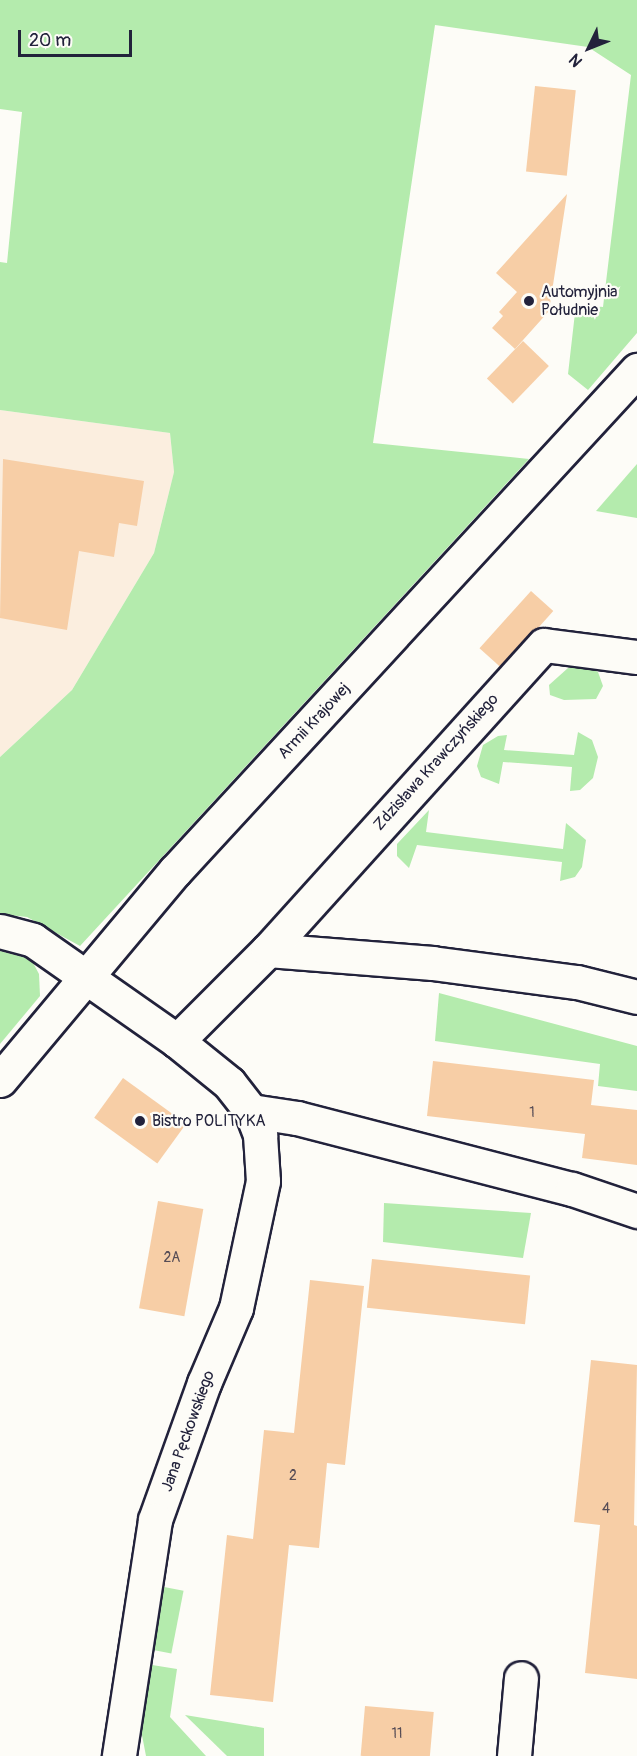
<!DOCTYPE html>
<meta charset="utf-8">
<style>
body{margin:0}
#map{position:relative;width:637px;height:1756px;overflow:hidden;background:#fdfcf7;font-family:Pangolin,sans-serif}
div>[style]{position:absolute}
.built>*{inset:0;background:#fbeedf}
.green>*{inset:0;background:#b4ebad;transform-origin:0 0}
.building>*{inset:0;background:#f7cea6;transform-origin:0 0}
.roads{filter:drop-shadow(2px 0 #22223b) drop-shadow(-2px 0 #22223b) drop-shadow(0 2px #22223b) drop-shadow(0 -2px #22223b)}
.minor>*{height:33px;margin:-16.5px;padding:0 16.5px;transform-origin:16.5px;border-radius:16.5px;background:#fdfcf7}
.dots>*{width:16px;height:16px;translate:-50% -50%;box-sizing:border-box;border:3px solid #fdfcf7;border-radius:50%}
span{translate:-50% -50%;white-space:nowrap;text-align:center;line-height:1.15;-webkit-text-stroke:4.5px #fdfcf7;paint-order:stroke}
.number-label{font-size:14px;color:#574d56}
.number-label span{-webkit-text-stroke-width:0}
.poi-label{font-size:16px;color:#22223b}
.left{translate:0 -50%;text-align:left}
.street-label{font-size:16px;color:#22223b}
.north{position:absolute;left:559px;top:18px;width:60px;height:60px;-webkit-text-stroke:4px #fdfcf7;paint-order:stroke;rotate:227deg;font-size:16px;font-weight:700;line-height:24px;text-align:center;color:#22223b}
.north::after{content:'';display:block;margin:auto;width:21px;height:27px;background:#22223b;clip-path:polygon(50% 0,100% 100%,50% 72%,0 100%)}
.scale{position:absolute;left:18px;top:30px;width:114px;height:27px;box-sizing:border-box;border:3px solid #22223b;border-top:0;padding-left:8px;font-size:18px;line-height:21px;white-space:nowrap;color:#22223b;-webkit-text-stroke:4px #fdfcf7;paint-order:stroke}
</style>
<div id="map">
<div class="built">
<i style="clip-path:polygon(0 410px,170px 433px,174px 472px,154px 553px,72px 690px,0 757px)"></i>
</div>
<div class="green">
<i style="clip-path:polygon(0 0,637px 0,637px 333px,588px 390px,568px 374px,576px 304px,603px 307px,631px 75px,588px 47px,435px 25px,373px 443px,529px 459px,80px 946px,27px 917px,0 914px,0 757px,72px 690px,154px 553px,174px 472px,170px 433px,0 410px,0 262px,7px 263px,22px 112px,0 109px)"></i>
<i style="clip-path:polygon(637px 464px,637px 518px,596px 511px)"></i>
<i style="clip-path:polygon(568px 668px,589px 668px,598px 672px,603px 686px,596px 699px,564px 700px,550px 695px,549px 685px)"></i>
<i style="clip-path:polygon(578px 732px,592px 740px,598px 757px,593px 778px,580px 790px,570px 791px,572px 767px,503px 762px,499px 784px,481px 777px,477px 766px,483px 745px,498px 736px,507px 735px,504px 750px,574px 755px)"></i>
<i style="clip-path:polygon(429px 810px,426px 832px,563px 849px,566px 823px,586px 840px,582px 867px,575px 877px,560px 881px,562px 862px,417px 845px,409px 868px,397px 856px,397px 844px)"></i>
<i style="clip-path:polygon(0 951px,31px 959px,39px 974px,40px 996px,0 1044px)"></i>
<i style="clip-path:polygon(439px 993px,637px 1046px,637px 1091px,598px 1086px,600px 1064px,435px 1041px)"></i>
<i style="clip-path:polygon(384px 1203px,531px 1213px,523px 1258px,383px 1242px)"></i>
<i style="left:159px;top:1586px;width:25px;height:64px;rotate:11deg"></i>
<i style="clip-path:polygon(146px 1664px,177px 1669px,170px 1717px,206px 1756px,146px 1756px,140px 1725px)"></i>
<i style="clip-path:polygon(185px 1715px,264px 1728px,264px 1756px,227px 1756px)"></i>
</div>
<div class="building">
<i style="left:535px;top:86px;width:41px;height:86px;rotate:6deg"></i>
<i style="clip-path:polygon(567px 194px,549px 311px,515px 349px,492px 328px,503px 316px,499px 312px,517px 292px,496px 273px)"></i>
<i style="left:523px;top:341px;width:36px;height:52px;rotate:44deg"></i>
<i style="clip-path:polygon(3px 459px,144px 481px,137px 526px,119px 523px,114px 557px,79px 551px,67px 630px,0 618px)"></i>
<i style="left:531px;top:591px;width:30px;height:77px;rotate:42deg"></i>
<i style="clip-path:polygon(433px 1061px,594px 1080px,591px 1105px,637px 1110px,637px 1165px,582px 1158px,585px 1134px,427px 1116px)"></i>
<i style="left:123px;top:1078px;width:78px;height:49px;rotate:36deg"></i>
<i style="left:158px;top:1201px;width:46px;height:109px;rotate:10deg"></i>
<i style="left:372px;top:1259px;width:159px;height:49px;rotate:6deg"></i>
<i style="clip-path:polygon(310px 1280px,364px 1286px,345px 1465px,327px 1463px,319px 1548px,289px 1545px,273px 1702px,210px 1695px,227px 1535px,253px 1539px,264px 1430px,294px 1433px)"></i>
<i style="clip-path:polygon(591px 1360px,637px 1365px,634px 1525px,637px 1526px,637px 1679px,585px 1673px,600px 1525px,574px 1522px)"></i>
<i style="left:365px;top:1706px;width:69px;height:50px;rotate:5deg"></i>
</div>
<div class="roads">
<div class="minor">
<i style="left:0;top:931px;width:34px;rotate:15deg"></i>
<i style="left:33px;top:940px;width:176px;rotate:35deg"></i>
<i style="left:177px;top:1041px;width:67px;rotate:38.9deg"></i>
<i style="left:229px;top:1083px;width:36px;rotate:52deg"></i>
<i style="left:251px;top:1111px;width:26px;rotate:69deg"></i>
<i style="left:260px;top:1135px;width:46px;rotate:86.3deg"></i>
<i style="left:263px;top:1181px;width:130px;rotate:102deg"></i>
<i style="left:236px;top:1308px;width:82px;rotate:113.1deg"></i>
<i style="left:204px;top:1383px;width:145px;rotate:109.7deg"></i>
<i style="left:155px;top:1520px;width:239px;rotate:98.7deg"></i>
<i style="left:268px;top:950px;width:165px;rotate:4.5deg"></i>
<i style="left:432px;top:963px;width:146px;rotate:7.5deg"></i>
<i style="left:577px;top:982px;width:62px;rotate:14deg"></i>
<i style="left:177px;top:1041px;width:129px;rotate:-45deg"></i>
<i style="left:268px;top:950px;width:411px;rotate:-47.9deg"></i>
<i style="left:544px;top:645px;width:94px;rotate:7.4deg"></i>
<i style="left:0;top:1080px;width:273px;rotate:-50.1deg"></i>
<i style="left:175px;top:871px;width:682px;rotate:-47.32deg"></i>
<i style="left:251px;top:1111px;width:47px;rotate:8.7deg"></i>
<i style="left:297px;top:1118px;width:284px;rotate:14.5deg"></i>
<i style="left:572px;top:1189px;width:69px;rotate:18.7deg"></i>
<i style="left:514px;top:1756px;width:78px;rotate:-84.9deg"></i>
</div>
</div>
<div class="dots">
<i style="left:529px;top:301px;background:#22223b"></i>
<i style="left:140px;top:1121px;background:#22223b"></i>
</div>
<div class="number-label">
<span style="left:532px;top:1113px">1</span>
<span style="left:172px;top:1258px">2A</span>
<span style="left:293px;top:1476px">2</span>
<span style="left:606px;top:1509px">4</span>
<span style="left:397px;top:1734px">11</span>
</div>
<div class="poi-label">
<span class="left" style="left:541px;top:301px">Automyjnia<br>Południe</span>
<span class="left" style="left:152px;top:1121px">Bistro POLITYKA</span>
</div>
<div class="street-label">
<span style="left:314px;top:721px;rotate:-47deg">Armii Krajowej</span>
<span style="left:436px;top:762px;rotate:-48deg">Zdzisława Krawczyńskiego</span>
<span style="left:188px;top:1431px;rotate:-70deg">Jana Pęckowskiego</span>
</div>
<div class="north">N</div>
<div class="scale">20 m</div>
</div>
